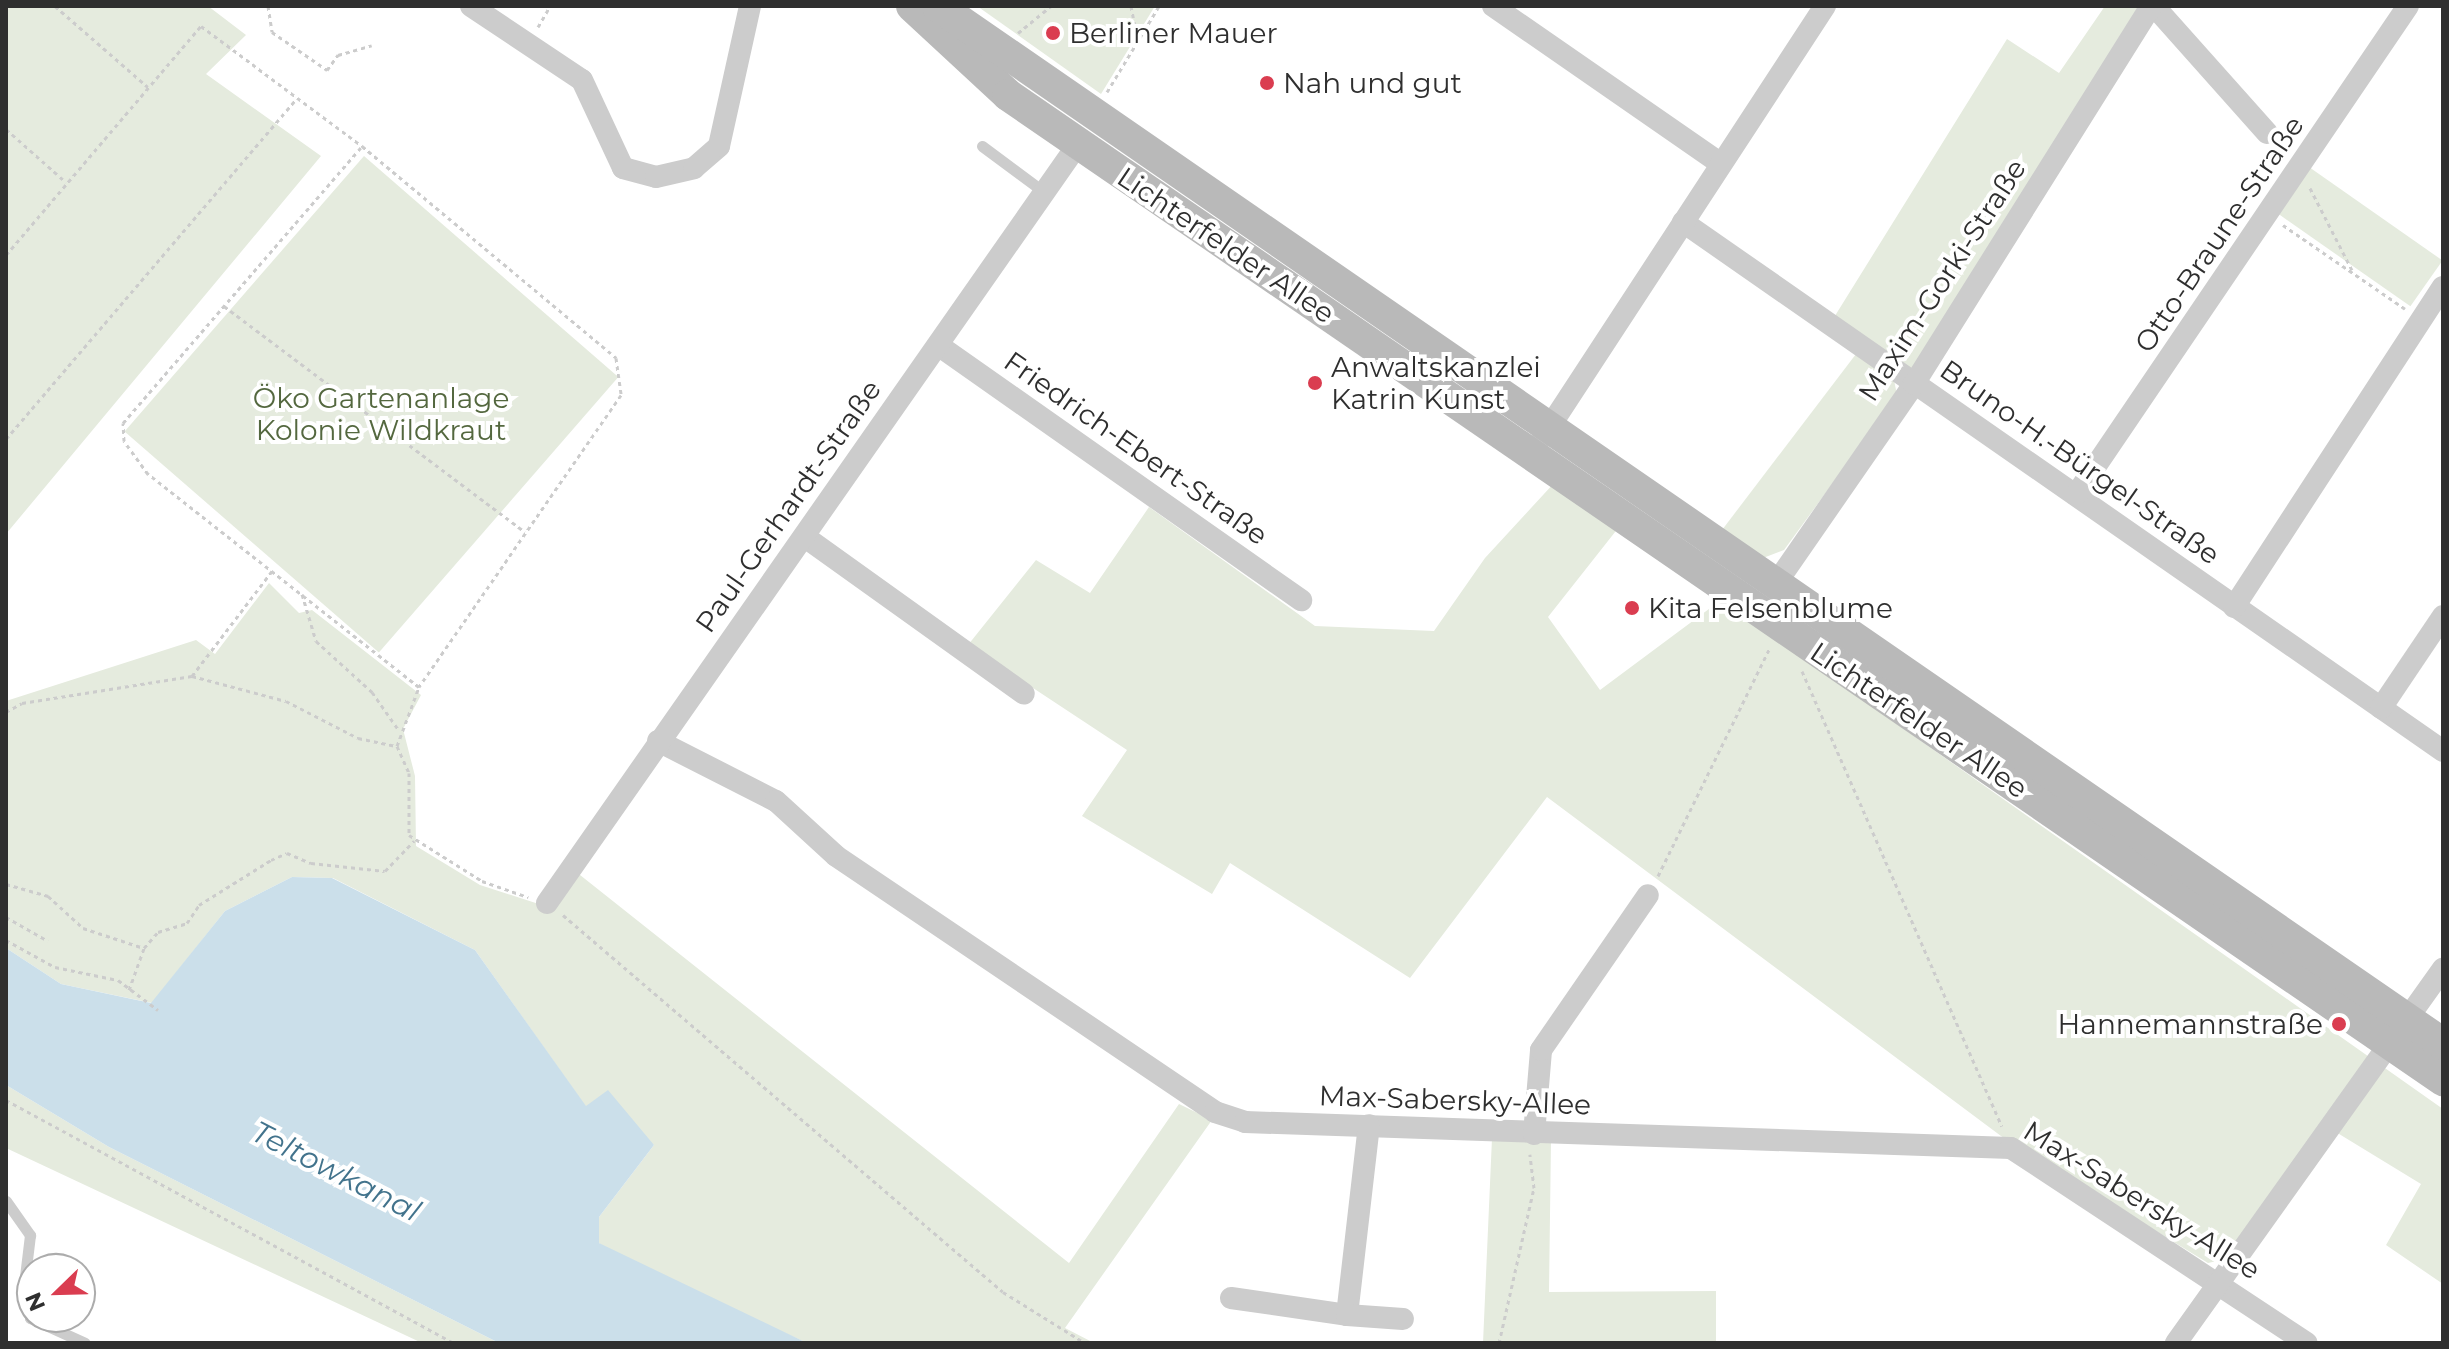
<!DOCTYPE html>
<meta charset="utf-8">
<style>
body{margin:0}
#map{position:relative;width:2449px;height:1349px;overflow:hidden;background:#fff;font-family:Montserrat,sans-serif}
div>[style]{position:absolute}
.green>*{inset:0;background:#e5ebde;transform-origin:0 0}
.water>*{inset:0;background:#cbdfea}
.path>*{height:3px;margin-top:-1.5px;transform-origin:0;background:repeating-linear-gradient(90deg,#ccc 0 4px,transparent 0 8px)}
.lane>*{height:11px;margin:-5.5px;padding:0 5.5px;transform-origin:5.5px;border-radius:5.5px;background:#ccc}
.street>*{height:22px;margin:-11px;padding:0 11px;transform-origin:11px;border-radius:11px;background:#ccc}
.secondary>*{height:32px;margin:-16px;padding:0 16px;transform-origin:16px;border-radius:16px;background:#b9b9b9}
.dots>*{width:22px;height:22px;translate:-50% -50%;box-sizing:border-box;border:4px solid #fff;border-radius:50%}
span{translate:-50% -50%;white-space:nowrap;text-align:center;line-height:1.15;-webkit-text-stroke:8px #fff;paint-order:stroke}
.poi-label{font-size:28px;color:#2f2f2f}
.left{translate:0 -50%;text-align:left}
.right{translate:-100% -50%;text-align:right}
.street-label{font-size:28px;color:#2f2f2f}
.park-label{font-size:28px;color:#54683f}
.water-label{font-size:30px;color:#42738c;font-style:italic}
.frame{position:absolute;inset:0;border:8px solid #2f2f2f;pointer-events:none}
.north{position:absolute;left:16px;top:1253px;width:80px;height:80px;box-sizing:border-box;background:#fff;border:2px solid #acacac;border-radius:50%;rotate:247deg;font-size:22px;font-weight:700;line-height:32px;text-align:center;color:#2f2f2f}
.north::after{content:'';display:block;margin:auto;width:28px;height:36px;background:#da3d50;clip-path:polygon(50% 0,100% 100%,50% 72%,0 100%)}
</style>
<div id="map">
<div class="green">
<i style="clip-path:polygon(6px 6px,208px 6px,246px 35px,206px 74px,321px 156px,6px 534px)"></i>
<i style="clip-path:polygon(977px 6px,1155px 6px,1101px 94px)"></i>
<i style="clip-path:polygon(2105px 6px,2145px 6px,1918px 366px,1908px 369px,1833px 319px,2007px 39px,2059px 73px)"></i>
<i style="left:364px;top:156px;width:337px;height:365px;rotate:41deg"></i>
<i style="left:2309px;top:167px;width:163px;height:56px;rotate:35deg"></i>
<i style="clip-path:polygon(1856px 354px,1894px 380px,1897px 395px,1784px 550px,1763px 558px,1722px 530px)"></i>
<i style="clip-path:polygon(1555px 482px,1619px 527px,1548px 617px,1600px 690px,1721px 600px,2443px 1109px,2443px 1284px,2386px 1245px,2421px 1184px,2326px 1126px,2226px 1259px,2208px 1263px,2001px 1136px,1547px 797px,1410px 978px,1230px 863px,1212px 894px,1082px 816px,1127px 750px,968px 645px,1036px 560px,1090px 593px,1149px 507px,1315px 626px,1434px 631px,1485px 558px)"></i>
<i style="clip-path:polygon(269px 583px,299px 613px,312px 610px,421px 695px,403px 729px,415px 776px,416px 846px,480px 885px,548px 907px,575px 871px,1069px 1263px,1179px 1104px,1212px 1120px,1065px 1328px,1094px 1343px,807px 1343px,619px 1258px,599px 1243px,599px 1217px,654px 1145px,586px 1107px,475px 950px,333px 878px,292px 877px,225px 911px,152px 1003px,61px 984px,6px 948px,6px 701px,196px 640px,215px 654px)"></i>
<i style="clip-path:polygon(6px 1085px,109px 1147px,499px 1343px,422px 1343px,6px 1148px)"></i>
<i style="clip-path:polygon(1492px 1138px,1551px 1140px,1549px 1292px,1716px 1291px,1716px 1342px,1943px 1343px,1483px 1343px)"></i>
</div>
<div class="water">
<i style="clip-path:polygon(292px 877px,332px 878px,475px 950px,586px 1106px,608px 1090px,654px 1145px,599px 1217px,599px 1243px,807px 1343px,499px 1343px,109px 1147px,6px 1085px,6px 948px,61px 984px,151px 1003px,225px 911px)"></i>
</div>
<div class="path">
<i style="left:55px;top:6px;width:123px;rotate:41.1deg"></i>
<i style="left:268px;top:6px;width:26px;rotate:81deg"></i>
<i style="left:272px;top:32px;width:67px;rotate:34.6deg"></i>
<i style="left:327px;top:70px;width:19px;rotate:-54deg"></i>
<i style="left:338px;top:55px;width:35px;rotate:-16deg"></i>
<i style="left:1131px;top:6px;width:36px;rotate:79deg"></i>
<i style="left:538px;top:27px;width:24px;rotate:-60deg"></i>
<i style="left:1018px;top:33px;width:43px;rotate:-39.3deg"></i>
<i style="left:1107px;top:92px;width:100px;rotate:-58.8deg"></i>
<i style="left:6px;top:129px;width:80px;rotate:41.5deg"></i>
<i style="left:2310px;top:188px;width:92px;rotate:62.9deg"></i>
<i style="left:2283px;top:225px;width:148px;rotate:34.5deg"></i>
<i style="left:6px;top:255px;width:301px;rotate:-49.6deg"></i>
<i style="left:201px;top:26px;width:201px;rotate:36.7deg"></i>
<i style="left:362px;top:146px;width:331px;rotate:39.8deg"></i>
<i style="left:616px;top:358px;width:37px;rotate:82deg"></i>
<i style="left:621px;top:395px;width:355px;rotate:124.7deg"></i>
<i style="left:419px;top:687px;width:345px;rotate:-141.8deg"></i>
<i style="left:148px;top:474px;width:41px;rotate:-126deg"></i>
<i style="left:124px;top:441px;width:18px;rotate:-93deg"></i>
<i style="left:123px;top:423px;width:366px;rotate:-49.2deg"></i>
<i style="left:224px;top:306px;width:376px;rotate:36.9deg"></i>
<i style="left:6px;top:439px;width:448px;rotate:-49.5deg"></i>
<i style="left:302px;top:594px;width:49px;rotate:73.4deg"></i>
<i style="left:316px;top:641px;width:76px;rotate:42.3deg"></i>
<i style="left:372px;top:692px;width:45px;rotate:54.9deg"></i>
<i style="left:1802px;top:671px;width:497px;rotate:66.3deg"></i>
<i style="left:192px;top:676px;width:132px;rotate:-52.7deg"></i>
<i style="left:6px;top:712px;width:18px;rotate:-29deg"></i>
<i style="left:22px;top:703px;width:172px;rotate:-9deg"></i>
<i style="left:192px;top:676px;width:97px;rotate:14.9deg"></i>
<i style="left:286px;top:701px;width:81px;rotate:27.2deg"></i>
<i style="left:358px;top:738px;width:40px;rotate:12deg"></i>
<i style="left:397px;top:746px;width:30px;rotate:66deg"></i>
<i style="left:409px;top:773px;width:62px;rotate:90deg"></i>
<i style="left:409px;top:835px;width:86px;rotate:32.2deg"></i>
<i style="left:482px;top:881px;width:49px;rotate:19.2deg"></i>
<i style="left:397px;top:746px;width:63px;rotate:-69.6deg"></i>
<i style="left:1658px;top:876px;width:253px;rotate:-63.9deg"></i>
<i style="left:6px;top:884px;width:44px;rotate:15.9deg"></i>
<i style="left:48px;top:896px;width:47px;rotate:42.4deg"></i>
<i style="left:83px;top:928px;width:64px;rotate:18.2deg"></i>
<i style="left:563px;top:915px;width:579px;rotate:40.59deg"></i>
<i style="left:1003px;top:1292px;width:97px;rotate:31.9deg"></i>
<i style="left:6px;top:917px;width:48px;rotate:29.7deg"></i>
<i style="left:6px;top:940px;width:56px;rotate:28.9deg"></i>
<i style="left:55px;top:967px;width:64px;rotate:11.7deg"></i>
<i style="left:118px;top:980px;width:50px;rotate:36.9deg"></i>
<i style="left:129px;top:990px;width:45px;rotate:-70.3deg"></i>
<i style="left:144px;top:948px;width:21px;rotate:-49deg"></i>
<i style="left:158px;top:932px;width:30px;rotate:-17deg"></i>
<i style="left:187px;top:923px;width:22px;rotate:-56deg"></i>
<i style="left:199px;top:905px;width:85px;rotate:-32deg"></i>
<i style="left:271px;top:860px;width:17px;rotate:-24deg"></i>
<i style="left:287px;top:853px;width:26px;rotate:23deg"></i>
<i style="left:311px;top:863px;width:74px;rotate:6.2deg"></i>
<i style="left:385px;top:871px;width:42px;rotate:-46deg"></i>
<i style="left:6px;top:1100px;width:510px;rotate:28.48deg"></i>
<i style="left:1499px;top:1343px;width:159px;rotate:-77.3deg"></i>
<i style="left:1534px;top:1188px;width:34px;rotate:-97deg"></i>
</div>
<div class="lane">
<i style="left:982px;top:146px;width:77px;rotate:36.6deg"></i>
<i style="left:6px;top:1201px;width:42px;rotate:54.8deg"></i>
<i style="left:30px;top:1235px;width:58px;rotate:96.9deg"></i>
<i style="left:23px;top:1293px;width:26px;rotate:74deg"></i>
<i style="left:30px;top:1318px;width:60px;rotate:24.4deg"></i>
</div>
<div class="street">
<i style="left:471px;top:6px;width:133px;rotate:33.7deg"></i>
<i style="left:582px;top:80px;width:97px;rotate:65deg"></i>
<i style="left:623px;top:168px;width:34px;rotate:15deg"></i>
<i style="left:656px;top:177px;width:39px;rotate:-13deg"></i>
<i style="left:694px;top:168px;width:33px;rotate:-41deg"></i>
<i style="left:719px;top:146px;width:143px;rotate:-77.5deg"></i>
<i style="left:1493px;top:6px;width:276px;rotate:34.7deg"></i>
<i style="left:2154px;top:6px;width:170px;rotate:48.3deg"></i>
<i style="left:1683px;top:222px;width:926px;rotate:34.84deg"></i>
<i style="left:938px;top:345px;width:444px;rotate:35.1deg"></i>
<i style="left:1543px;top:437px;width:515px;rotate:-56.8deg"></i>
<i style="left:2076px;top:495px;width:591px;rotate:-55.83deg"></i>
<i style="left:805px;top:537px;width:269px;rotate:35.6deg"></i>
<i style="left:1777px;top:582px;width:241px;rotate:-55.3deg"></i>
<i style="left:1914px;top:384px;width:446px;rotate:-57.9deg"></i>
<i style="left:2234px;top:607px;width:382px;rotate:-56.9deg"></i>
<i style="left:2381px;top:708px;width:111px;rotate:-56deg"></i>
<i style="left:658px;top:741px;width:132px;rotate:27deg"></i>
<i style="left:776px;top:801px;width:81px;rotate:42.5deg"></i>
<i style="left:836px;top:856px;width:457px;rotate:34deg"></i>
<i style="left:1215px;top:1112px;width:32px;rotate:18deg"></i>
<i style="left:1245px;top:1122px;width:766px;rotate:1.94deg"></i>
<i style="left:2011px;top:1148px;width:354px;rotate:33.4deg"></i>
<i style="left:547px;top:903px;width:926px;rotate:-55.02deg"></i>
<i style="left:1534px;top:1134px;width:84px;rotate:-85.2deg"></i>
<i style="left:1541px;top:1050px;width:188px;rotate:-55.4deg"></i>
<i style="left:1231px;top:1298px;width:117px;rotate:8.3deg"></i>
<i style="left:1347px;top:1315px;width:191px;rotate:-83.4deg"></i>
<i style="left:1347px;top:1315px;width:56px;rotate:4.1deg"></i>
<i style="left:2176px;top:1343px;width:460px;rotate:-54.5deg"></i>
</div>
<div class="secondary">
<i style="left:912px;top:6px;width:131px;rotate:42.8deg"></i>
<i style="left:1008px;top:95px;width:1741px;rotate:34.47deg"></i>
<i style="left:938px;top:6px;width:1828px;rotate:34.59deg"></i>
</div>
<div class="dots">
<i style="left:1053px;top:33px;background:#da3d50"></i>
<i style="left:1267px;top:83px;background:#da3d50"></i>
<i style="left:1315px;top:383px;background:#da3d50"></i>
<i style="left:1632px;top:608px;background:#da3d50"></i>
<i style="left:2339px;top:1024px;background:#da3d50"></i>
</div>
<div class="poi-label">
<span class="left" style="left:1069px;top:33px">Berliner Mauer</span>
<span class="left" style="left:1283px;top:83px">Nah und gut</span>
<span class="left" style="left:1331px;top:383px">Anwaltskanzlei<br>Katrin Kunst</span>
<span class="left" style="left:1648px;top:608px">Kita Felsenblume</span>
<span class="right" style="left:2323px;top:1024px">Hannemannstraße</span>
</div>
<div class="street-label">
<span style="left:2219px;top:234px;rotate:-56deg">Otto-Braune-Straße</span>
<span style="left:1226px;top:245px;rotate:34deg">Lichterfelder Allee</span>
<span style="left:1942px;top:280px;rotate:-57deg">Maxim-Gorki-Straße</span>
<span style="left:1136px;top:448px;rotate:35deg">Friedrich-Ebert-Straße</span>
<span style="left:2080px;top:462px;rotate:35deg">Bruno-H.-Bürgel-Straße</span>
<span style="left:788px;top:506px;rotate:-55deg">Paul-Gerhardt-Straße</span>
<span style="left:1919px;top:720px;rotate:34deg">Lichterfelder Allee</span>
<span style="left:1455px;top:1100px;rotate:2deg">Max-Sabersky-Allee</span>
<span style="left:2142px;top:1200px;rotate:32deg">Max-Sabersky-Allee</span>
</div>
<div class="park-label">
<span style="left:381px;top:414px">Öko Gartenanlage<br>Kolonie Wildkraut</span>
</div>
<div class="water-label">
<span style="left:336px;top:1172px;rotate:27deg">Teltowkanal</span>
</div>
<div class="frame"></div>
<div class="north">N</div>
</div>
